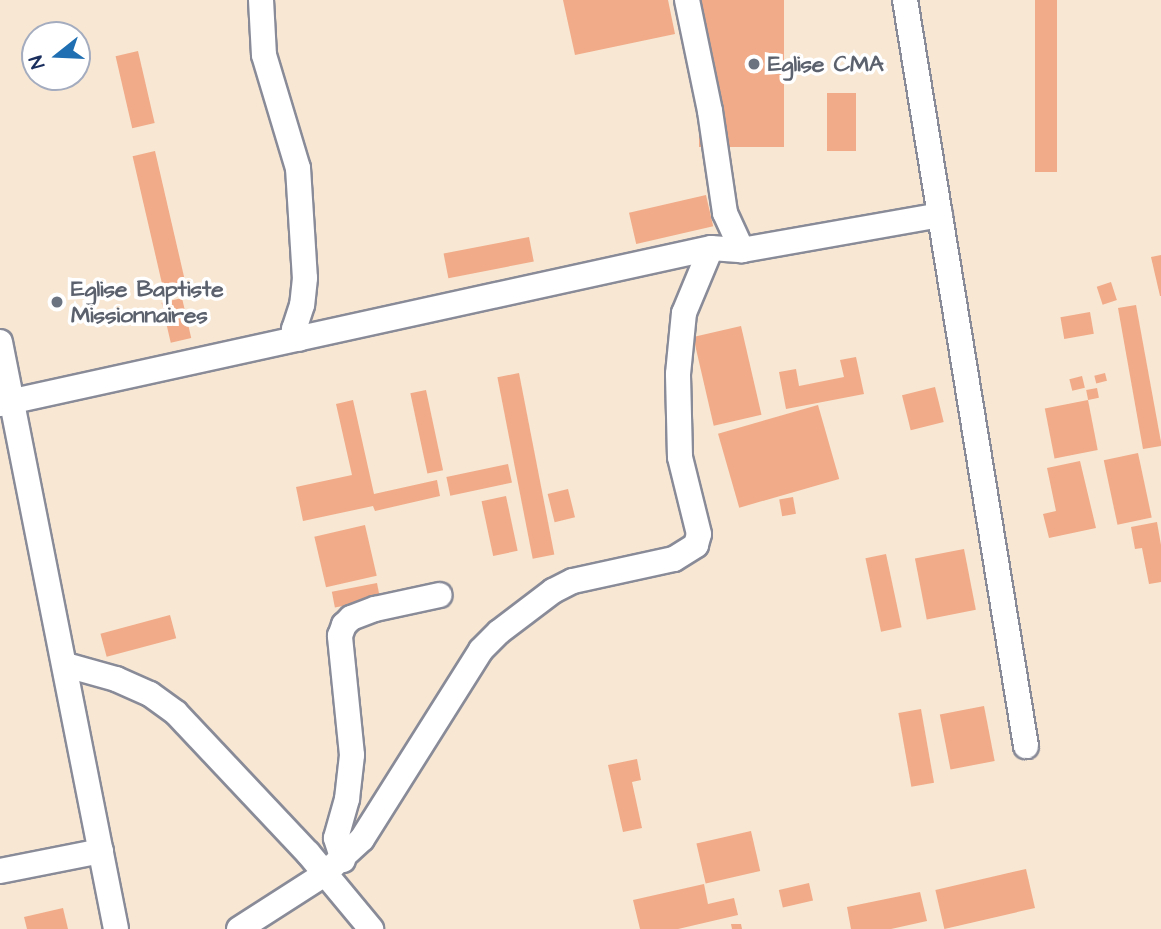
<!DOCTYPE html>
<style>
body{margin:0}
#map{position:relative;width:1161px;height:929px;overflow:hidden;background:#f7e7d3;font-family:"Architects Daughter",sans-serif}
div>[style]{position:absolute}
.building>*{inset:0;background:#f1ab88;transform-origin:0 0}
.roads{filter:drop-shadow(2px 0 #898b98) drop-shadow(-2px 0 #898b98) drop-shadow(0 2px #898b98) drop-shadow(0 -2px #898b98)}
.minor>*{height:24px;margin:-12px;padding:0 12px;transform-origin:12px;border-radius:12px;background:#fff}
.dots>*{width:19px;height:19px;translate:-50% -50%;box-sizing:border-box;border:4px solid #fff;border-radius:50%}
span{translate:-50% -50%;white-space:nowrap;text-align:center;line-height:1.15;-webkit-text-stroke:7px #fff;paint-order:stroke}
.worship-label{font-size:23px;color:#5b616d;font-weight:700}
.left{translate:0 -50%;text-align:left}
.north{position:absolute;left:21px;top:21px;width:70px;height:70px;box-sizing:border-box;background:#fff;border:2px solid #a4acbf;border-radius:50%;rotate:252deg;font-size:19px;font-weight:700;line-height:28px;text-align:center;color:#1b2f5e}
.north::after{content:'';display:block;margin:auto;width:24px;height:32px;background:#1f6fb2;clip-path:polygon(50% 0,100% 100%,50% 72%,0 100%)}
</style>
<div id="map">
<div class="building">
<i style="clip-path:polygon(563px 0,668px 0,675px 34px,575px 55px)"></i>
<i style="left:699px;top:0;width:85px;height:147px"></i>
<i style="left:1035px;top:0;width:22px;height:172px"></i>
<i style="left:138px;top:51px;width:74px;height:23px;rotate:77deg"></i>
<i style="left:827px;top:93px;width:29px;height:58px"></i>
<i style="left:155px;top:151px;width:136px;height:23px;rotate:77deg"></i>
<i style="left:706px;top:195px;width:32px;height:79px;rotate:77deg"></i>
<i style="left:529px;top:237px;width:25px;height:87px;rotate:79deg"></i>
<i style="clip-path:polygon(1161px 255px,1161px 296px,1160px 296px,1151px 257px)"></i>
<i style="left:1111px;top:282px;width:19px;height:15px;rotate:72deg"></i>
<i style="left:182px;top:298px;width:41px;height:21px;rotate:77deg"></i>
<i style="clip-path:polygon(1136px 305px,1161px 442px,1161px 446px,1143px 449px,1118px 308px)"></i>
<i style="left:1090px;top:312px;width:22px;height:30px;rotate:80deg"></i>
<i style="left:741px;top:326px;width:91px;height:49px;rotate:77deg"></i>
<i style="clip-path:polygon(856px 357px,864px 394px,786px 409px,779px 372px,796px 369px,799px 386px,844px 377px,840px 360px)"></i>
<i style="left:519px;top:373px;width:185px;height:22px;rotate:79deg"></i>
<i style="left:1105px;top:373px;width:8px;height:11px;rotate:76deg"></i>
<i style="left:1082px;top:376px;width:12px;height:13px;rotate:76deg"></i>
<i style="left:935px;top:387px;width:36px;height:34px;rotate:76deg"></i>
<i style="left:1097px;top:388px;width:10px;height:11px;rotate:79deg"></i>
<i style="left:426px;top:390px;width:82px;height:16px;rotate:78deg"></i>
<i style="clip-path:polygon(353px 400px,374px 494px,437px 480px,440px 496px,375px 511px,373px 506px,303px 521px,296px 487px,352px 475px,336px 404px)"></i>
<i style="left:1088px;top:400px;width:51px;height:44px;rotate:79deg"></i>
<i style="left:818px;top:405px;width:77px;height:104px;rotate:74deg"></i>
<i style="left:1138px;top:453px;width:66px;height:35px;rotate:78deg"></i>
<i style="clip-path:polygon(1080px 461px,1096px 528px,1049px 538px,1043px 514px,1056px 511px,1047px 468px)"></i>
<i style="left:508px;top:464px;width:19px;height:63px;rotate:78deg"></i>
<i style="left:568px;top:489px;width:29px;height:21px;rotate:76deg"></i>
<i style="left:506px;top:496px;width:56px;height:25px;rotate:78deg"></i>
<i style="left:793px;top:497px;width:17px;height:14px;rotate:80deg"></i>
<i style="clip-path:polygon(1157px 522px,1161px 545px,1161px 582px,1149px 584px,1142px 548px,1135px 549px,1131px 527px)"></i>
<i style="left:365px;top:525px;width:52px;height:52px;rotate:77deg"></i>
<i style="left:964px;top:549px;width:62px;height:50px;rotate:79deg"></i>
<i style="left:886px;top:554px;width:75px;height:21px;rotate:78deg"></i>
<i style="left:377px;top:583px;width:16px;height:46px;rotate:79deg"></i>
<i style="left:170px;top:615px;width:24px;height:72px;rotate:75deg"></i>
<i style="left:984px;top:706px;width:56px;height:45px;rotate:79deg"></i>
<i style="left:921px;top:709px;width:75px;height:23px;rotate:80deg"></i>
<i style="clip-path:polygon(637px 759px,641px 780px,632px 782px,642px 828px,623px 832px,608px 765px)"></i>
<i style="left:751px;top:831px;width:41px;height:56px;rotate:77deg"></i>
<i style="left:1026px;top:869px;width:40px;height:93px;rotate:77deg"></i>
<i style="left:809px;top:883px;width:18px;height:31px;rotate:77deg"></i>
<i style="clip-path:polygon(704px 884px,708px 904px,734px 898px,738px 915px,678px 929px,640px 929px,633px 900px)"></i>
<i style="clip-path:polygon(920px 892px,927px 921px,891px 929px,851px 929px,847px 907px)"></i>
<i style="clip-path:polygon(63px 908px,68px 929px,27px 929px,24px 917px)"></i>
<i style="clip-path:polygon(731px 924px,741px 924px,742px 929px,732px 929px)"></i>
</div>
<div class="roads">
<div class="minor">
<i style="left:261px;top:0;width:55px;rotate:86.9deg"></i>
<i style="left:264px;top:55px;width:118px;rotate:73.3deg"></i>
<i style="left:298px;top:168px;width:110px;rotate:86.4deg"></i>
<i style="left:305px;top:278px;width:27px;rotate:96deg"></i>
<i style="left:302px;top:305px;width:25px;rotate:108deg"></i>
<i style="left:294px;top:329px;width:11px;rotate:63deg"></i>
<i style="left:687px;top:0;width:113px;rotate:78.3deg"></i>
<i style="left:710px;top:111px;width:103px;rotate:81.6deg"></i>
<i style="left:725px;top:213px;width:41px;rotate:65.3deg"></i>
<i style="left:905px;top:0;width:756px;rotate:80.79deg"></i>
<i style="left:0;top:342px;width:598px;rotate:78.82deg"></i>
<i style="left:0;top:404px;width:728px;rotate:-12.38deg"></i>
<i style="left:711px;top:248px;width:31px;rotate:4deg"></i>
<i style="left:742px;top:250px;width:201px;rotate:-10deg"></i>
<i style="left:66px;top:665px;width:52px;rotate:15.6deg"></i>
<i style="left:116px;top:679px;width:37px;rotate:24deg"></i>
<i style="left:150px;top:694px;width:32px;rotate:36deg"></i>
<i style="left:176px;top:713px;width:192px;rotate:46.7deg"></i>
<i style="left:308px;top:853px;width:99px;rotate:50.3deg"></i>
<i style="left:343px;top:860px;width:23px;rotate:-108deg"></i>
<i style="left:336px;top:838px;width:41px;rotate:-74.2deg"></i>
<i style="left:347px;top:799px;width:44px;rotate:-83.5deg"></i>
<i style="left:352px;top:755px;width:120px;rotate:-95.8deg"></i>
<i style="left:340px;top:636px;width:12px;rotate:-70deg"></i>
<i style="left:344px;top:625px;width:10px;rotate:-45deg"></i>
<i style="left:351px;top:618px;width:26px;rotate:-21deg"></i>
<i style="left:375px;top:609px;width:66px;rotate:-12.2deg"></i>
<i style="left:0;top:871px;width:103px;rotate:-11.2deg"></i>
<i style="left:239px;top:929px;width:100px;rotate:-32.7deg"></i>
<i style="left:323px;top:875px;width:53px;rotate:-42.7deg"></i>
<i style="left:362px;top:839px;width:223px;rotate:-57.8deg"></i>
<i style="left:481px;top:650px;width:25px;rotate:-45deg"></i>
<i style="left:499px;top:632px;width:68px;rotate:-37.2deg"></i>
<i style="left:553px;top:591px;width:22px;rotate:-27deg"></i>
<i style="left:573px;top:581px;width:103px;rotate:-12.3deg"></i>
<i style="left:674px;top:559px;width:26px;rotate:-32deg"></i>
<i style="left:696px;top:545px;width:11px;rotate:-75deg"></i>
<i style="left:699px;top:534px;width:79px;rotate:-103.9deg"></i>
<i style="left:680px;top:457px;width:83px;rotate:-91.4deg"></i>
<i style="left:678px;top:374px;width:61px;rotate:-84.4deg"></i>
<i style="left:684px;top:313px;width:70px;rotate:-67.4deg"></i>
</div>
</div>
<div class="dots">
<i style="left:754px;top:64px;background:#6b7280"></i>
<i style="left:57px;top:302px;background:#6b7280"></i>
</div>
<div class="worship-label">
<span class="left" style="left:768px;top:64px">Eglise CMA</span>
<span class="left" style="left:71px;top:302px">Eglise Baptiste<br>Missionnaires</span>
</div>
<div class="north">N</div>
</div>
